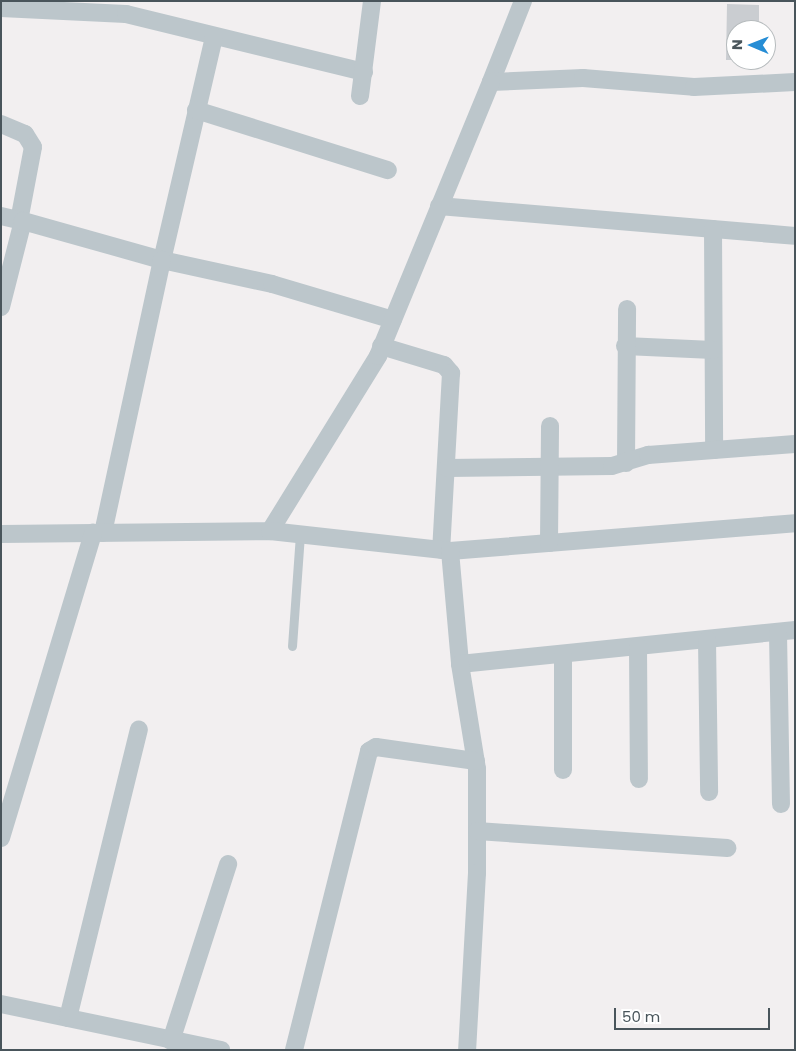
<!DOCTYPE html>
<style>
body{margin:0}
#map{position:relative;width:796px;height:1051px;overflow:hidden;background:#f2eff0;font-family:Poppins,sans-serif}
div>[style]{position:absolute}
.building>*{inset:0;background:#cacdd1}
.lane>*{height:9px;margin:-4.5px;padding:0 4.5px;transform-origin:4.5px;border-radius:4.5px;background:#bcc6cb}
.street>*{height:18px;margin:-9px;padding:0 9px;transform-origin:9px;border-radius:9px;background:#bcc6cb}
span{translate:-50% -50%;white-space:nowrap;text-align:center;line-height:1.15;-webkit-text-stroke:4px #fff;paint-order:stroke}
.frame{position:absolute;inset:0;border:2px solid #49555b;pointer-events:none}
.north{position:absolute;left:726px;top:20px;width:50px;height:50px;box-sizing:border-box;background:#fff;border:1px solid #b6bbbd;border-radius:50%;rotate:271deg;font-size:14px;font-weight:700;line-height:20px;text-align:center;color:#49555b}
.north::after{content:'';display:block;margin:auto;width:18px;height:22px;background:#268dd5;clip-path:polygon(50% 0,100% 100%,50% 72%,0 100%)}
.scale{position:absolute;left:614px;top:1008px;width:156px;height:22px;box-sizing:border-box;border:2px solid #49555b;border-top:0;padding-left:6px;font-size:15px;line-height:18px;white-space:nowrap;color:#49555b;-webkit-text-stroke:4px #fff;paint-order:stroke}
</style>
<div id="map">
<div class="building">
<i style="clip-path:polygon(727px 4px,759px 5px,759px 30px,736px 30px,736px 60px,726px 60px)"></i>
</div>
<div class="lane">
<i style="left:292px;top:646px;width:112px;rotate:-85.9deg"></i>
</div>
<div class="street">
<i style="left:523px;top:1px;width:87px;rotate:111.6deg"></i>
<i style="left:491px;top:82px;width:92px;rotate:-2.5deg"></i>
<i style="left:583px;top:78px;width:111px;rotate:4.6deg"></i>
<i style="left:694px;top:87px;width:101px;rotate:-2.8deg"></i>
<i style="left:1px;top:8px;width:125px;rotate:2.7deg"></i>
<i style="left:126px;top:14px;width:245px;rotate:13.7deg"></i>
<i style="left:214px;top:37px;width:229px;rotate:103.1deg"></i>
<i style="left:162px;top:260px;width:113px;rotate:12.3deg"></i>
<i style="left:272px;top:284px;width:126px;rotate:16.6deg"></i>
<i style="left:360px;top:96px;width:96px;rotate:-82.8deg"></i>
<i style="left:196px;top:110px;width:201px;rotate:17.4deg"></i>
<i style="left:1px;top:124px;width:26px;rotate:23deg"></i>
<i style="left:25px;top:134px;width:15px;rotate:58deg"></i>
<i style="left:33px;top:147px;width:75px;rotate:100.7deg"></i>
<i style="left:439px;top:206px;width:357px;rotate:4.8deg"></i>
<i style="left:1px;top:216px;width:23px;rotate:13deg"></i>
<i style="left:713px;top:229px;width:221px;rotate:89.7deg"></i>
<i style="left:1px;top:307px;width:89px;rotate:-75.7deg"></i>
<i style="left:23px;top:221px;width:144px;rotate:15.7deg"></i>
<i style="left:162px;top:260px;width:279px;rotate:102.2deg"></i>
<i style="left:381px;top:346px;width:66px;rotate:16.8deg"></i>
<i style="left:444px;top:365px;width:11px;rotate:49deg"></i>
<i style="left:451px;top:373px;width:177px;rotate:93.2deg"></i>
<i style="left:625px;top:346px;width:88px;rotate:2.6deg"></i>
<i style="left:626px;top:463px;width:154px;rotate:-89.6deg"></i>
<i style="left:447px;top:468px;width:165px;rotate:-0.7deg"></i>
<i style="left:612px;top:466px;width:38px;rotate:-17deg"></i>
<i style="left:648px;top:455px;width:147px;rotate:-4.3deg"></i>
<i style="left:270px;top:531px;width:206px;rotate:-58.3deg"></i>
<i style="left:378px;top:356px;width:296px;rotate:-67.6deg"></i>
<i style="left:1px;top:534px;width:269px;rotate:-0.6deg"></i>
<i style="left:270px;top:531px;width:181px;rotate:6.3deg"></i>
<i style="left:450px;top:551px;width:346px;rotate:-4.6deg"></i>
<i style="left:549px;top:543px;width:117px;rotate:-89.5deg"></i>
<i style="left:450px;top:551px;width:113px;rotate:84.9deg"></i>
<i style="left:460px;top:664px;width:337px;rotate:-5.8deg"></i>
<i style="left:778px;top:633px;width:171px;rotate:89deg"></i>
<i style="left:707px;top:640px;width:152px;rotate:89.2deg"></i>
<i style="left:638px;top:647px;width:132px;rotate:89.6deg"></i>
<i style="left:563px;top:654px;width:116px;rotate:90deg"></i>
<i style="left:460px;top:664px;width:106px;rotate:80.8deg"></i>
<i style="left:477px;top:769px;width:104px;rotate:90deg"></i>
<i style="left:477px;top:873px;width:177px;rotate:93.2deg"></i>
<i style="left:477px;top:831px;width:251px;rotate:3.9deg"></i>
<i style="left:1px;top:838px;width:319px;rotate:-73.2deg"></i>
<i style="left:1px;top:1004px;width:225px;rotate:11.8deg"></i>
<i style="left:68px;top:1018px;width:297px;rotate:-76.2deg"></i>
<i style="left:171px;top:1041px;width:186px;rotate:-72.1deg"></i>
<i style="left:294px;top:1050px;width:308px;rotate:-75.9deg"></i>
<i style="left:369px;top:751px;width:8px;rotate:-30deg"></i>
<i style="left:376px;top:747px;width:101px;rotate:8deg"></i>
</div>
<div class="frame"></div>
<div class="north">N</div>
<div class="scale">50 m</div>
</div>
